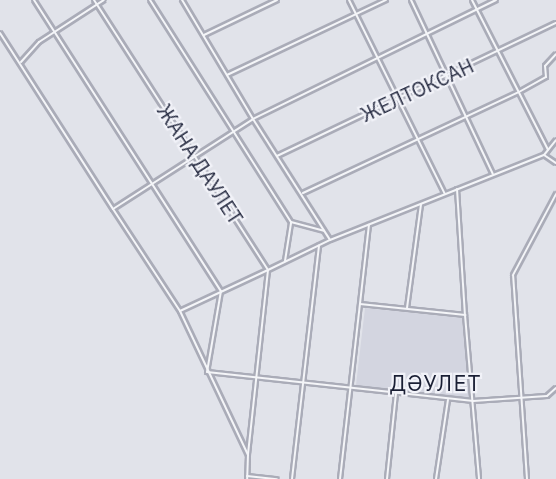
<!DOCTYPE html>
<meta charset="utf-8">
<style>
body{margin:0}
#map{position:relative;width:556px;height:479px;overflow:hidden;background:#e1e3ea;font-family:"IBM Plex Sans",sans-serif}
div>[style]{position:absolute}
.built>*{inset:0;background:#d3d5e0}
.roads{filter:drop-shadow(2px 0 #aaacb8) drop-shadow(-2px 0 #aaacb8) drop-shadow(0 2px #aaacb8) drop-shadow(0 -2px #aaacb8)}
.minor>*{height:2px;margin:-1px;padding:0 1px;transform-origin:1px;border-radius:1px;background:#f4f5f8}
span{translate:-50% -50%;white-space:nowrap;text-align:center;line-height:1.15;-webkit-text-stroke:4.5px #f1f2f8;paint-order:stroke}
.street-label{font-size:20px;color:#282d43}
.quarter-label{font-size:22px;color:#1a1f34;letter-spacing:1.5px}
</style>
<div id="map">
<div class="built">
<i style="clip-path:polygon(365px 308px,462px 318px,470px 399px,356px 385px)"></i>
</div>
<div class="roads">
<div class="minor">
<i style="left:34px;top:0;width:346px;rotate:57.3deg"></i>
<i style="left:221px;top:291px;width:82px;rotate:99.8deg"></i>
<i style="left:207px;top:372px;width:268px;rotate:6.2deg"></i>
<i style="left:473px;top:401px;width:74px;rotate:-3.9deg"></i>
<i style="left:547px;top:396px;width:12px;rotate:-42deg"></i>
<i style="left:94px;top:0;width:321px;rotate:57.2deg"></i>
<i style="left:268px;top:270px;width:69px;rotate:-25.8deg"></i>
<i style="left:150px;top:0;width:263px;rotate:57.6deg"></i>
<i style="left:291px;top:222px;width:34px;rotate:15deg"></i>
<i style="left:349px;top:0;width:216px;rotate:63.7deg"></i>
<i style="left:411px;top:0;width:192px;rotate:64.8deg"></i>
<i style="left:472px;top:0;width:168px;rotate:63.1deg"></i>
<i style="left:496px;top:0;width:271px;rotate:153.9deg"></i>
<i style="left:253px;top:119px;width:143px;rotate:57.5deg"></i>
<i style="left:330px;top:240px;width:230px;rotate:-21.7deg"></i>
<i style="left:544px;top:155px;width:19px;rotate:-51deg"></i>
<i style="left:0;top:33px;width:209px;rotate:57.3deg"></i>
<i style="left:113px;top:209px;width:166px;rotate:-32.7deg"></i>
<i style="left:253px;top:119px;width:139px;rotate:-120.8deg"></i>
<i style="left:204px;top:35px;width:81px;rotate:-25.6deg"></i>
<i style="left:21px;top:62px;width:27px;rotate:-48deg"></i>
<i style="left:39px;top:42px;width:77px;rotate:-32.9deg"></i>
<i style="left:227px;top:75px;width:176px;rotate:-25.3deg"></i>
<i style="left:544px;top:155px;width:14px;rotate:34deg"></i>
<i style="left:277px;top:156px;width:309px;rotate:-25.5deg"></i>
<i style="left:457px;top:189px;width:126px;rotate:86.4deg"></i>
<i style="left:303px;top:193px;width:238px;rotate:-25.1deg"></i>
<i style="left:519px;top:92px;width:31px;rotate:-29deg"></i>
<i style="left:546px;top:77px;width:11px;rotate:-95deg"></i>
<i style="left:545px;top:66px;width:16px;rotate:-47deg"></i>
<i style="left:113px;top:209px;width:122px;rotate:56.7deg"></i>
<i style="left:180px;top:311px;width:97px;rotate:-25deg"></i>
<i style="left:268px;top:270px;width:186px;rotate:96.2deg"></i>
<i style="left:285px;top:261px;width:39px;rotate:-81deg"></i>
<i style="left:360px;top:304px;width:106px;rotate:6deg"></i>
<i style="left:465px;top:315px;width:165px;rotate:85.1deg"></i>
<i style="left:407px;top:308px;width:105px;rotate:-82.3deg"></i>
<i style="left:180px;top:311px;width:159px;rotate:64.7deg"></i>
<i style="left:248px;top:455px;width:24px;rotate:92deg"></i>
<i style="left:247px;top:476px;width:30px;rotate:6deg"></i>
<i style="left:292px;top:479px;width:235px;rotate:-83.4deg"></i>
<i style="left:340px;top:479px;width:256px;rotate:-83.5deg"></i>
<i style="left:387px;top:479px;width:86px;rotate:-84deg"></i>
<i style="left:436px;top:479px;width:80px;rotate:-81.4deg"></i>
<i style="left:527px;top:479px;width:204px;rotate:-93.9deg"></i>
<i style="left:513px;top:275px;width:92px;rotate:-62deg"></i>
</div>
</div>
<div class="street-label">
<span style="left:417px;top:90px;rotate:-25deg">ЖЕЛТОКСАН</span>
<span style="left:200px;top:164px;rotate:57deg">ЖАНА ДАУЛЕТ</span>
</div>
<div class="quarter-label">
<span style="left:436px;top:383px">ДӘУЛЕТ</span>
</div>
</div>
